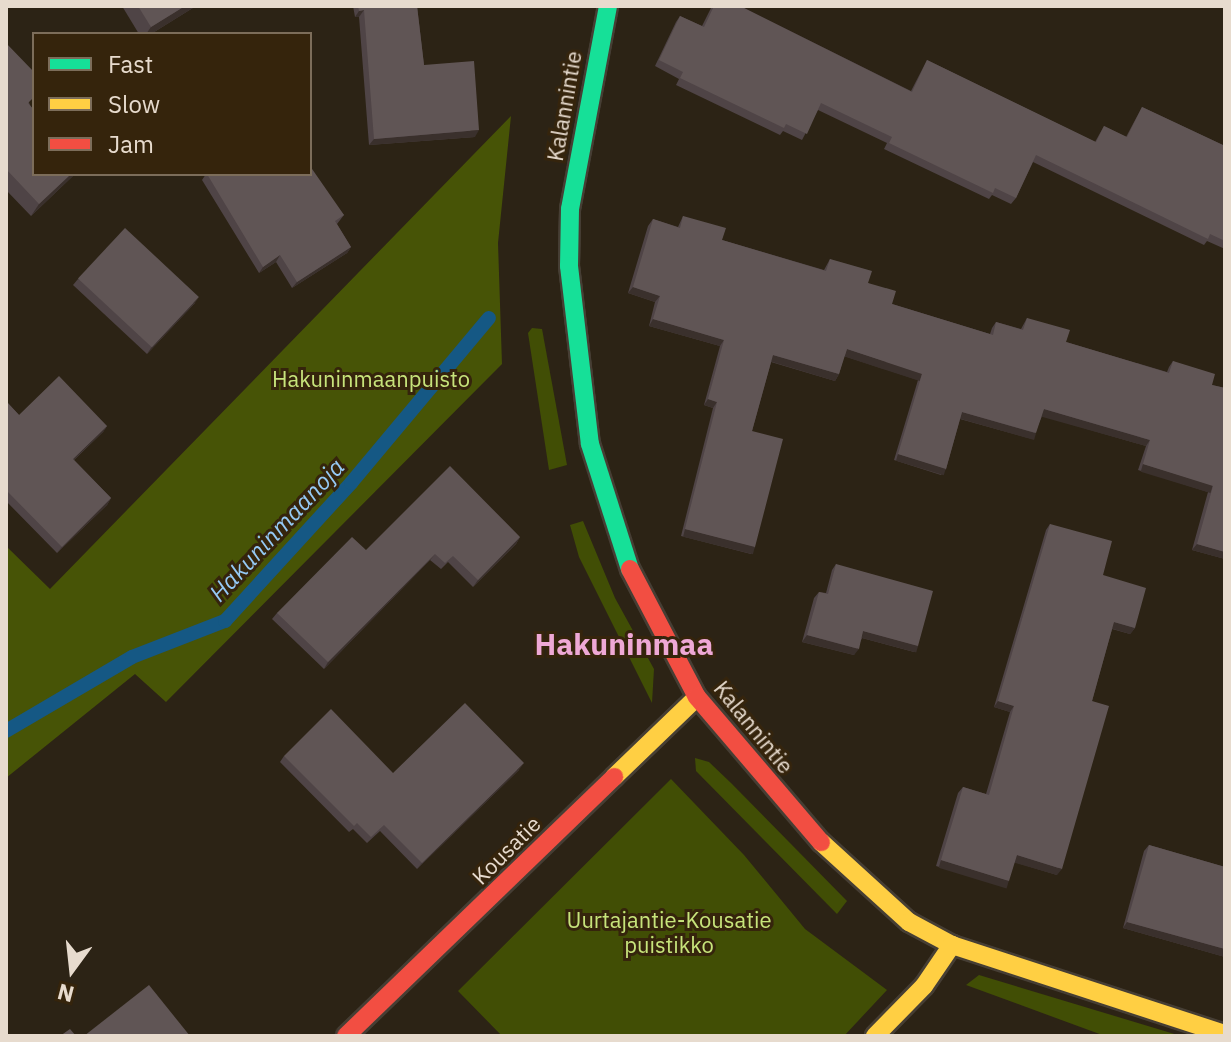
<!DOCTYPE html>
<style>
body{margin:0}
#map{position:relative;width:1231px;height:1042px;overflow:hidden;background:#2c2315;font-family:"IBM Plex Sans",sans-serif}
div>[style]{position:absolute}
.green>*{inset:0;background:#414e05}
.forest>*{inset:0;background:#475406}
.stream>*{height:14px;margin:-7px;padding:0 7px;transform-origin:7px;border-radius:7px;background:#155884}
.roads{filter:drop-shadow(2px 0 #463e34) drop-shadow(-2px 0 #463e34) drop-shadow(0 2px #463e34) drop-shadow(0 -2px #463e34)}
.fast>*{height:18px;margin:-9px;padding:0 9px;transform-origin:9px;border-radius:9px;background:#16e098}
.slow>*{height:18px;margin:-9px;padding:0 9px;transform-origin:9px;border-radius:9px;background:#ffcf43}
.jam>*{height:18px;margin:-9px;padding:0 9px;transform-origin:9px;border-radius:9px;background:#f24e42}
.wall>*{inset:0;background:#4f4446}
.shaded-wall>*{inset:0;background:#3a302c;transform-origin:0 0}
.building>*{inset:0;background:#605555;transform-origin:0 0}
span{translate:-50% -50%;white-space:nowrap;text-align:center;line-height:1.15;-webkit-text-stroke:6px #35240c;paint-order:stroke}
.street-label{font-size:22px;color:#e7dbce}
.park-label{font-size:22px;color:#c7e47b}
.water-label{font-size:24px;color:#95c9f4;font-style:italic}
.district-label{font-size:30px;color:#eea8d5;font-weight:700}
.frame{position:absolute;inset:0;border:8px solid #e7dbce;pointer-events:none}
.legend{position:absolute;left:32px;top:32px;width:280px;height:144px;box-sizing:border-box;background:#35240c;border:2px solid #7c6d5a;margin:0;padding:10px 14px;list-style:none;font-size:24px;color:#e7dbce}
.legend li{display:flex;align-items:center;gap:16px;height:40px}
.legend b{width:40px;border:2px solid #7c6d5a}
.north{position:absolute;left:32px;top:930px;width:80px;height:80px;-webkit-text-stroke:6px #35240c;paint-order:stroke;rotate:195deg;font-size:22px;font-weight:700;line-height:32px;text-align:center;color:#e7dbce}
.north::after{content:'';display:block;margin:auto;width:28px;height:36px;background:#e7dbce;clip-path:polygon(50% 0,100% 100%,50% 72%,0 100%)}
</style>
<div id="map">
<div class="green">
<i style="clip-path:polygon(532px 328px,542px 329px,567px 465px,549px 470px,528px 333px)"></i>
<i style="clip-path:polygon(583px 521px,615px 598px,654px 669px,652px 703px,579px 557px,570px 525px)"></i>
<i style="clip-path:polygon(695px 758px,709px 762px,731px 783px,847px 901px,837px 914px,696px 771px)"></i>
<i style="clip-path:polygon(671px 779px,744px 855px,805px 929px,887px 990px,844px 1036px,502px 1036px,458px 991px)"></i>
<i style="clip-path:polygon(979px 975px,1181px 1036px,1105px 1036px,966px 985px)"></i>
</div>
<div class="forest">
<i style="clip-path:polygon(511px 116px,498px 243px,502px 364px,166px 702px,135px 674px,6px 778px,6px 546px,50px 589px)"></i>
</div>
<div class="stream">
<i style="left:6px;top:731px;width:146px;rotate:-30.4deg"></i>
<i style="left:132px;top:657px;width:100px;rotate:-21.2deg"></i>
<i style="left:225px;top:621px;width:187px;rotate:-47.6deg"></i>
<i style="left:351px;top:483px;width:215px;rotate:-50.1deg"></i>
</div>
<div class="roads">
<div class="fast">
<i style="left:608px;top:6px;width:207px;rotate:100.6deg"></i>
<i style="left:570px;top:209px;width:57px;rotate:91deg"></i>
<i style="left:569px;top:266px;width:179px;rotate:83.3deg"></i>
<i style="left:590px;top:444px;width:131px;rotate:72.3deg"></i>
</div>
<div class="slow">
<i style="left:614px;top:777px;width:115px;rotate:-43.9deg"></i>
<i style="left:821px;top:842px;width:119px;rotate:42.3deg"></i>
<i style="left:909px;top:922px;width:49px;rotate:28.1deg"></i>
<i style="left:952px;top:945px;width:287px;rotate:18.1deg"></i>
<i style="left:875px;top:1036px;width:70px;rotate:-45.6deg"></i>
<i style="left:924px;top:986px;width:50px;rotate:-55.7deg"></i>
</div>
<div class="jam">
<i style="left:630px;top:569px;width:144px;rotate:62.4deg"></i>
<i style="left:697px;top:697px;width:191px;rotate:49.5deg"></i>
<i style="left:346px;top:1036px;width:373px;rotate:-44deg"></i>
</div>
</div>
<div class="wall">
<i style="clip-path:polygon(122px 6px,196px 6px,151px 34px,139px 34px)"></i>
<i style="clip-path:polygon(353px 6px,417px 6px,424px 65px,475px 137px,369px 145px,359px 17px,355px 17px)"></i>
<i style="clip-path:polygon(712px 6px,740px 6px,911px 91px,927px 60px,1095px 142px,1104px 126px,1126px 137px,1142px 107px,1225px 146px,1225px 249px,1207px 241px,1204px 245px,1033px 162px,1016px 198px,1011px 204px,992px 195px,989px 199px,884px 149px,887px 143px,818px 110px,802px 140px,783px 131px,780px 135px,676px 85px,679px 79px,655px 66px,676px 22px,680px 16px,702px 26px)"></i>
<i style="clip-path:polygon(6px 43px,30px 105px,75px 174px,31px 216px,6px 190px)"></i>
<i style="clip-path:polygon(206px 174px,310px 174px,344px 215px,337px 224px,351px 247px,347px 253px,292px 288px,276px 262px,259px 273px,202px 180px)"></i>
<i style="clip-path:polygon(683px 216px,722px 240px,824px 270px,830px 259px,868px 283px,892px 304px,990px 334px,992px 328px,996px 322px,1021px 329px,1027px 318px,1066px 342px,1167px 372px,1169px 367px,1173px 361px,1212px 385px,1225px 388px,1225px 559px,1192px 550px,1208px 492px,1138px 470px,1146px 446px,1042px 416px,1032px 439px,960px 419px,946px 469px,941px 475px,894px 460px,918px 380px,844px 356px,839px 374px,835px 381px,771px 362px,752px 431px,755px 547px,751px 554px,681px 536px,713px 408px,704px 405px,720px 346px,649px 326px,655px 302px,628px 293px,648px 226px,653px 219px,678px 227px)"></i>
<i style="clip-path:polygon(78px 279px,195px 303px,147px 354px,73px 285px)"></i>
<i style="clip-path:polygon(6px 401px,19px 415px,107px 426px,103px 432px,74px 460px,111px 498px,107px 505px,57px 553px,6px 501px)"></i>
<i style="clip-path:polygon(1050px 524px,1103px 575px,1135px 628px,1130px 634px,1112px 629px,1092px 701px,1057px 875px,1014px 862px,1005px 887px,936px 866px,958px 793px,963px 787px,986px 794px,1010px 712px,994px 707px,1046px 530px)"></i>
<i style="clip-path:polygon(520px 537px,516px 544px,473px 587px,448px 562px,441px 569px,430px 560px,324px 669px,272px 619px,277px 613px,366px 550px)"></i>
<i style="clip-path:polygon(836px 564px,918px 646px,914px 652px,862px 638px,854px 655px,802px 642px,814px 598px,819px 592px,826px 593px,832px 570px)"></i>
<i style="clip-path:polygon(284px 756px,393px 773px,519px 770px,417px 869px,380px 831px,367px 843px,353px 829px,349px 832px,280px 762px)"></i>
<i style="clip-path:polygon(1149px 845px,1225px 867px,1225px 957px,1123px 928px,1144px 851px)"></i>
</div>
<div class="shaded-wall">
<i style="clip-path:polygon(185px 6px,196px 6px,151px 34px,146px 34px,151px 27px)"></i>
<i style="clip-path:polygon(364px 10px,359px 17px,355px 17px,359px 11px)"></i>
<i style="clip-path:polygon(479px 130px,475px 137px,369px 145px,374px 139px)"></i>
<i style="clip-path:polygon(71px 174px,75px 174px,31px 216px,39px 204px)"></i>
<i style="clip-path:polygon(351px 247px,347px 253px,292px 288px,297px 282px)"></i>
<i style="clip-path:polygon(280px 255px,276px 262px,259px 273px,263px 267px)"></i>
<i style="clip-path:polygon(633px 287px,660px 296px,655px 302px,628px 293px)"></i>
<i style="clip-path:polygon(199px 297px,195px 303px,147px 354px,151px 348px)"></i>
<i style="clip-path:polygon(653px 319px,724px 340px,720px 346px,649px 326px)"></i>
<i style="left:847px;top:349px;width:79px;height:8px;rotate:18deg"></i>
<i style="clip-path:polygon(773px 355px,839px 374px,835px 381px,769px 361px)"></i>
<i style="clip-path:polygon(708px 399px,717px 402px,713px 408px,704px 405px)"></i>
<i style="clip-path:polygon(1044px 409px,1150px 440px,1146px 446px,1039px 416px)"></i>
<i style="left:962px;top:412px;width:77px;height:7px;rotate:16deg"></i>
<i style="clip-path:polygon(107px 426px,103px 432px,68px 465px,73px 459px)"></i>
<i style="left:898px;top:454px;width:50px;height:7px;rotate:17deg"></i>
<i style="left:1143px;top:464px;width:73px;height:8px;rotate:17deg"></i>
<i style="clip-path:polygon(111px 498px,107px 505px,57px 553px,62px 547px)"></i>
<i style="left:685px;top:529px;width:72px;height:8px;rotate:14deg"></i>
<i style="clip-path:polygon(520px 537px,516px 544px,473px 587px,478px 580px)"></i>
<i style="clip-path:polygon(1197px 544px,1225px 552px,1225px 559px,1192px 550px)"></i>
<i style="clip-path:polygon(435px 554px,430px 560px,324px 669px,328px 662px)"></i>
<i style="clip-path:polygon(1114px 622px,1135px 628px,1130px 634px,1110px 628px)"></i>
<i style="left:863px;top:631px;width:57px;height:7px;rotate:15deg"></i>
<i style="clip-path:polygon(807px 635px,859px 649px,854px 655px,802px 642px)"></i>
<i style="clip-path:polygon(998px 701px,1014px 706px,1010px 712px,994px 707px)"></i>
<i style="clip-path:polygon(524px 763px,519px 770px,417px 869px,422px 863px)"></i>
<i style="clip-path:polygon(1017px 855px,1062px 869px,1057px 875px,1012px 862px)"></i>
<i style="left:941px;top:860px;width:71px;height:8px;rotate:17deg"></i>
<i style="clip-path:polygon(1127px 922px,1225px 949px,1225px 957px,1123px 928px)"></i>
</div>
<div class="building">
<i style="clip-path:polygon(138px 6px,185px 6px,151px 27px)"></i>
<i style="clip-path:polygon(358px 6px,417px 6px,424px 65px,474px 61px,479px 130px,374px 139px,364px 10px,359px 11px)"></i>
<i style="clip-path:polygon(714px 6px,740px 6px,912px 92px,927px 60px,1096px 142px,1104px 126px,1127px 137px,1142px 107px,1225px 146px,1225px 241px,1210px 234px,1208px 239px,1036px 155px,1016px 198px,995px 188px,993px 193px,889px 143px,892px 137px,821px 103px,807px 134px,786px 124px,784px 128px,680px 78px,683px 72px,659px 60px,680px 16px,704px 27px)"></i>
<i style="clip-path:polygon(6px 43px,34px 72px,34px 97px,28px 103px,34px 110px,34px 174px,71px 174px,39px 204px,6px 169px)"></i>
<i style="clip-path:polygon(310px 166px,344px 215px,335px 221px,351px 247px,297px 282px,280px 255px,263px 267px,207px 174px,310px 174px)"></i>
<i style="clip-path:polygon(683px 216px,726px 228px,722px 240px,826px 271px,830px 259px,872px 271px,868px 283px,896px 291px,892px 304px,993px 335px,996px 322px,1023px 330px,1027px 318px,1070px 330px,1066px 342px,1169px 373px,1173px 361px,1215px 374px,1212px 385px,1225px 388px,1225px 552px,1197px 544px,1213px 486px,1143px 464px,1150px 440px,1044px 409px,1036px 433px,962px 412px,946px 469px,898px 454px,922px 374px,847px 349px,839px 374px,773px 355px,752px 431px,783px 439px,755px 547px,685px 529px,717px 402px,708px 399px,724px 340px,653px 319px,660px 296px,633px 287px,653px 219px,680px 228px)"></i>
<i style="left:125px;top:228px;width:101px;height:69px;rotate:43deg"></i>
<i style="clip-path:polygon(59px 376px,107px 426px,73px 459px,111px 498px,62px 547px,6px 490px,6px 401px,19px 415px)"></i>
<i style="clip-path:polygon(450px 466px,520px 537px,478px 580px,453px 556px,445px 563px,435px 554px,328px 662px,277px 613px,352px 537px,366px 550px)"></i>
<i style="clip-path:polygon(1050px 524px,1112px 541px,1103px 575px,1146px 588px,1135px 628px,1114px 622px,1092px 701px,1109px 706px,1062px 869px,1017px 855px,1009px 881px,941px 860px,963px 787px,989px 795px,1014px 706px,998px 701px)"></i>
<i style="clip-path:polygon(836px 564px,933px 591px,918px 646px,863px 631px,859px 649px,807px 635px,819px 592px,828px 594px)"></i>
<i style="clip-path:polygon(465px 703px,524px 763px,422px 863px,384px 825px,371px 837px,357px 823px,354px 826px,284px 756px,331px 709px,393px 773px)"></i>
<i style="clip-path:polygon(1149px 845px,1225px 867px,1225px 949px,1127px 922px)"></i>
<i style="clip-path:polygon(149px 985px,190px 1036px,84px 1036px)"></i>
<i style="clip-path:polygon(70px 1029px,76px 1036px,60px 1036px)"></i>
</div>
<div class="street-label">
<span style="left:564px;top:106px;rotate:-80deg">Kalannintie</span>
<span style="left:754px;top:727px;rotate:51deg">Kalannintie</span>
<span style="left:506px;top:850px;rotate:-45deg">Kousatie</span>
</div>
<div class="park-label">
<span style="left:371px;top:379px">Hakuninmaanpuisto</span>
<span style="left:669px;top:932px">Uurtajantie-Kousatie<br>puistikko</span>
</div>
<div class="water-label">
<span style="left:277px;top:530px;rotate:-47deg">Hakuninmaanoja</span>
</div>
<div class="district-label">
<span style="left:624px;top:644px">Hakuninmaa</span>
</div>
<div class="frame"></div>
<ul class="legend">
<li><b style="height:10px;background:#16e098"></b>Fast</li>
<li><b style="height:10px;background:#ffcf43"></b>Slow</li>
<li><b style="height:10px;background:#f24e42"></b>Jam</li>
</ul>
<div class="north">N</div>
</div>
